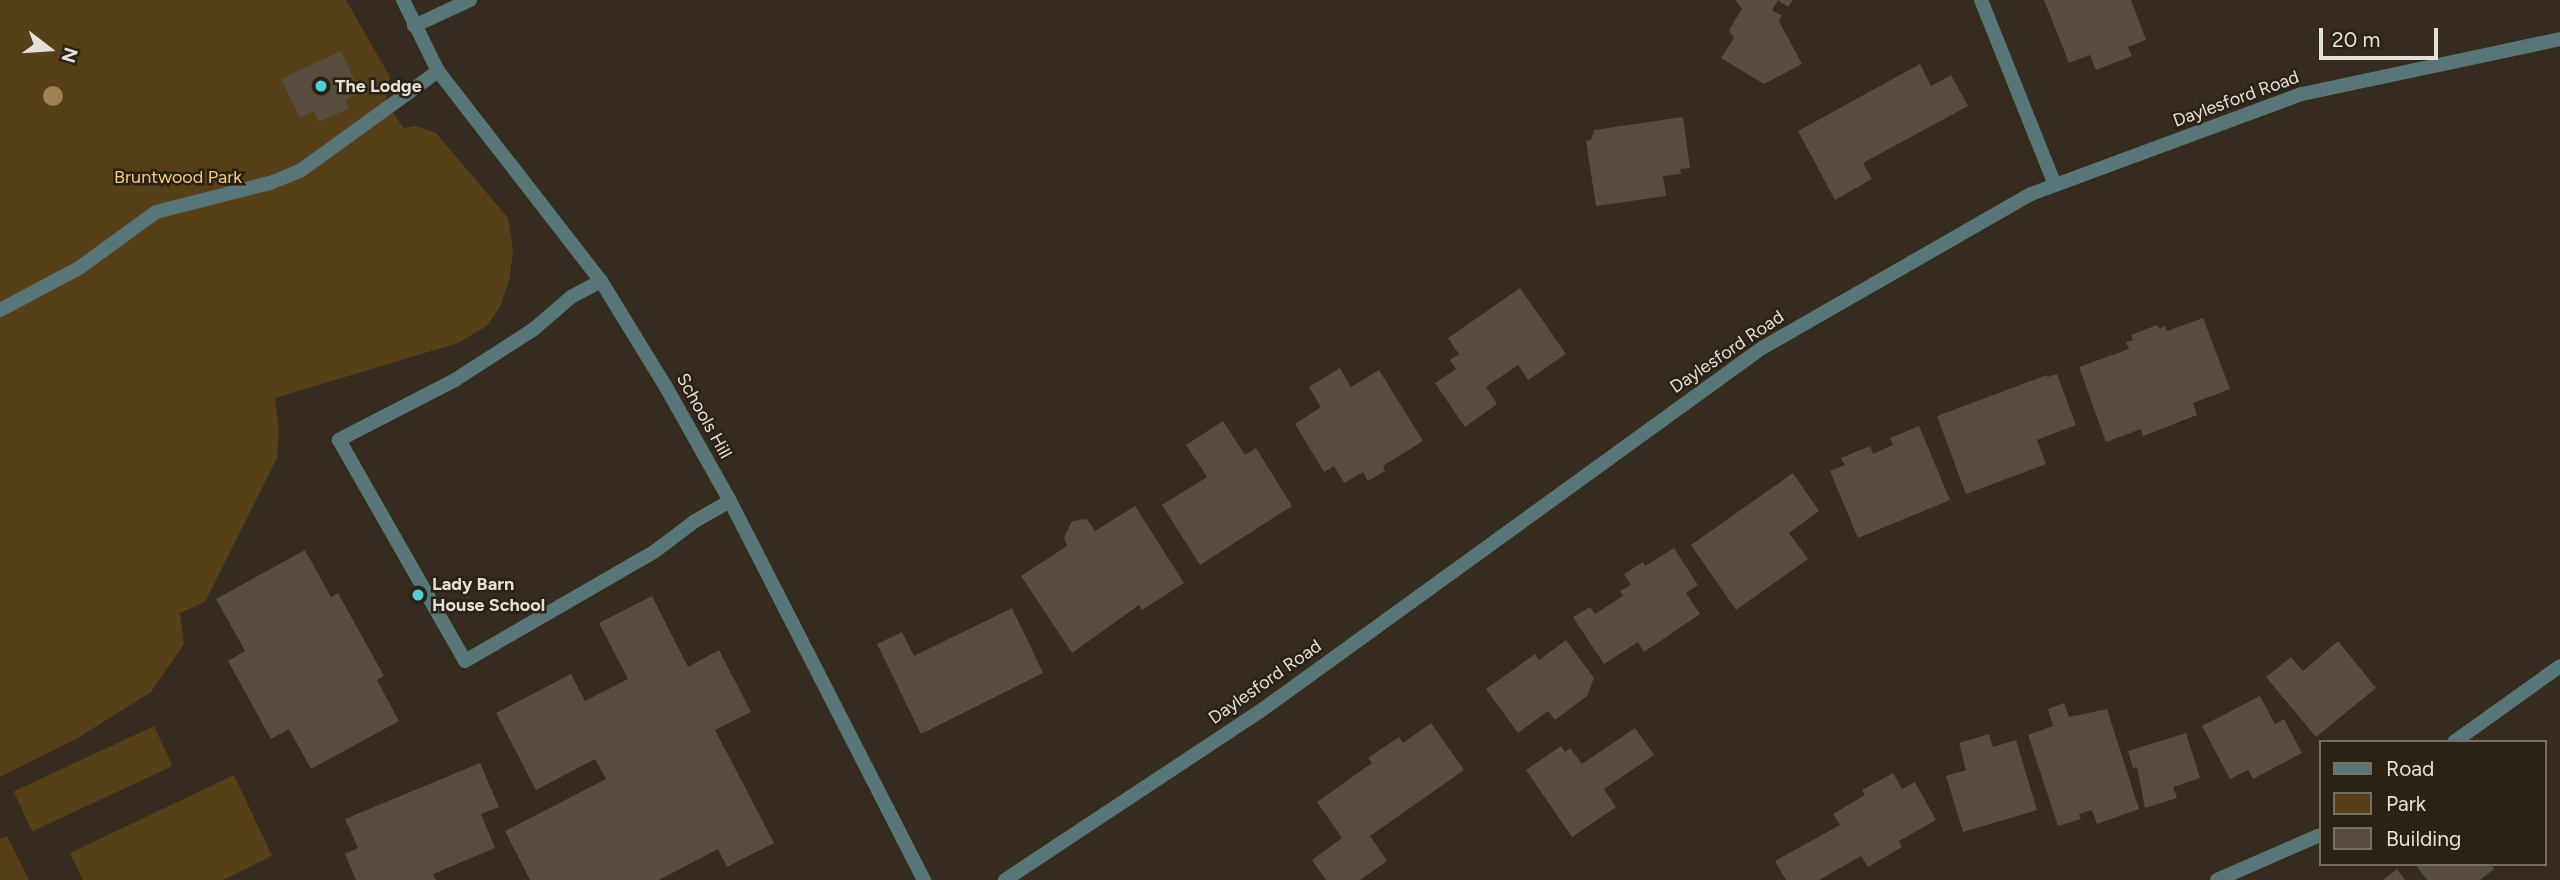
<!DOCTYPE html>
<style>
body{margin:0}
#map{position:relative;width:2560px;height:880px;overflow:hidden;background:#352b1e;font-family:Figtree,sans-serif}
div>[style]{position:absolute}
.green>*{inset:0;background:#573f1a;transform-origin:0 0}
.building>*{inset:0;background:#574e3f}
.service>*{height:14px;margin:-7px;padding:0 7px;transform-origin:7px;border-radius:7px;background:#587577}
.minor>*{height:14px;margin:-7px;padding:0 7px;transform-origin:7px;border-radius:7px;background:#587577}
.tertiary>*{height:14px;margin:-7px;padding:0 7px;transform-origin:7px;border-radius:7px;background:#587577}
.trees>*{width:20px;height:20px;margin:-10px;border-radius:50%;background:#a08154}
.dots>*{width:19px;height:19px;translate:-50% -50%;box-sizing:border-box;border:4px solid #2a2215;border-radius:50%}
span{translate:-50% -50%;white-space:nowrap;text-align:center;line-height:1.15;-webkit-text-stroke:5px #2a2215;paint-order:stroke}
.poi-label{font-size:18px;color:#e6e0d8;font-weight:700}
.left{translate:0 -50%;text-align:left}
.street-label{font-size:18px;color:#e6e0d8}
.park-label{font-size:18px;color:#f7c881}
.legend{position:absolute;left:2319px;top:740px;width:228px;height:126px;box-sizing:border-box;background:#2a2215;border:2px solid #756e63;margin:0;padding:9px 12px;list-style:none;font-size:21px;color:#e6e0d8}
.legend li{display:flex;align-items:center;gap:14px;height:35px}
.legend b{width:35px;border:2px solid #756e63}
.north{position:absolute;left:14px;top:14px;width:70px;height:70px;-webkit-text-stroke:5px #2a2215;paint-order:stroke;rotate:107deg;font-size:19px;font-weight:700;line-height:28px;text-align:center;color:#e6e0d8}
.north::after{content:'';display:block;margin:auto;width:24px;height:32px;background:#e6e0d8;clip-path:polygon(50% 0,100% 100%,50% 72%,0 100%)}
.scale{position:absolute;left:2319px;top:28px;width:119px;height:32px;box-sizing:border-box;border:4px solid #e6e0d8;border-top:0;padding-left:9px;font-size:21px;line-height:24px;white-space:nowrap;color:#e6e0d8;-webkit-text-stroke:5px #2a2215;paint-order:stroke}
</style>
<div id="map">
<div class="green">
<i style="clip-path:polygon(0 0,346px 0,390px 77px,385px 102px,404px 128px,416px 126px,436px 133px,453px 153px,508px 218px,513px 249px,510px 277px,501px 305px,487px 326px,458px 343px,275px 398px,279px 431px,277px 458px,205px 602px,180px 613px,184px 644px,151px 692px,76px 739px,0 777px)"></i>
<i style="left:154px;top:726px;width:44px;height:155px;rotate:65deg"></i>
<i style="clip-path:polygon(234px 775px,272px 856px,223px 880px,83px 880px,70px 853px)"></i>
<i style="clip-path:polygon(7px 836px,29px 880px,0 880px,0 839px)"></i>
</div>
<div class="building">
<i style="clip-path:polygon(1735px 0,1793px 0,1788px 7px,1778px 0,1772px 10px,1782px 16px,1779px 21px,1802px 64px,1764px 84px,1721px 58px,1734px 38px,1729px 30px,1742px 9px)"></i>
<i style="clip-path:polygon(2044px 0,2131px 0,2146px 40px,2128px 47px,2132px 56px,2096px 70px,2090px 55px,2069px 63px)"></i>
<i style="clip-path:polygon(341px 51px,360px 93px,345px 100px,349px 108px,319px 122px,314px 111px,300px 118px,281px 79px)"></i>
<i style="clip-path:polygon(1920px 64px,1931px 86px,1951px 75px,1968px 106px,1863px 163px,1872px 179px,1835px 200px,1798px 131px)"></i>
<i style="clip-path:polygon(1683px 117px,1690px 168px,1680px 169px,1681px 174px,1663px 176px,1666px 196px,1596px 206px,1586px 141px,1591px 140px,1594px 130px)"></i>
<i style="clip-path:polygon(1520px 288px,1566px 354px,1528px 380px,1518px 365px,1486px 387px,1497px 404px,1465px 427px,1435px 383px,1456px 369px,1450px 360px,1459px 354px,1448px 338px)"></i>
<i style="clip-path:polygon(2203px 318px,2230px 389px,2193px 403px,2197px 415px,2143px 436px,2141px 429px,2106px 442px,2079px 367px,2129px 349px,2126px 342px,2133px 340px,2131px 335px,2157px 325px,2159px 329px,2165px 326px,2167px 331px)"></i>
<i style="clip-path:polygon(1340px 368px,1351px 387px,1379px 370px,1423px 441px,1383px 466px,1385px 471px,1368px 481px,1363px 472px,1344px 483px,1334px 466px,1324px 472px,1295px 424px,1321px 407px,1309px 387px)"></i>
<i style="clip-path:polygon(2057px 374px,2076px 425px,2037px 440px,2046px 464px,1966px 494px,1937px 416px,2047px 375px,2048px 377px)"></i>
<i style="clip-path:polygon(1223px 421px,1245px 455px,1256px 448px,1292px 506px,1200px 565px,1162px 505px,1207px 477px,1186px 445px)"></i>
<i style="clip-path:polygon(1919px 426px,1950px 500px,1858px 538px,1830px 471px,1845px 465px,1841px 458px,1870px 446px,1873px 454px,1893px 445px,1890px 438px)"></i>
<i style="clip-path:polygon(1793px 473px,1819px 511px,1789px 533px,1808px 559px,1736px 610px,1691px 545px)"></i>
<i style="clip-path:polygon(1135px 506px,1184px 583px,1142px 610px,1139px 605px,1072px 653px,1021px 576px,1067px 546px,1064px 538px,1072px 521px,1087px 519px,1095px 531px)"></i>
<i style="clip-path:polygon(1674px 548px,1698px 585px,1686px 593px,1700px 614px,1644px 652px,1638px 642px,1604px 664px,1573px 617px,1590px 607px,1595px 614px,1623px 596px,1620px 591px,1631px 585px,1624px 574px,1643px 562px,1645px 566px)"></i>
<i style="clip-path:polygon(305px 550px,331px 597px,338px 593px,384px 676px,377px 680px,399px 721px,311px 769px,289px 729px,271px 739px,228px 661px,245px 651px,216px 599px)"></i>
<i style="clip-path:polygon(652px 596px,688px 667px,719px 650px,751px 712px,715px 730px,774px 843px,727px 867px,718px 849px,659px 880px,530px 880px,505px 831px,606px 779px,595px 759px,536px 790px,496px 713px,571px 674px,585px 701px,628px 679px,599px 623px)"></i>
<i style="clip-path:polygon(1012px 608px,1043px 673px,921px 734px,877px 644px,902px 632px,914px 656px)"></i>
<i style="clip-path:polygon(1566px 640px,1594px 678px,1587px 696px,1555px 720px,1548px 711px,1518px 733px,1486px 689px,1535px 654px,1539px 660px)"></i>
<i style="clip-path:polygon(2338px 641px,2376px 688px,2316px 737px,2266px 677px,2291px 657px,2303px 671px)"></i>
<i style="clip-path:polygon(2260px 696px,2275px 724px,2284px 719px,2302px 753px,2253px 779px,2248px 770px,2230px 779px,2202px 726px)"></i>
<i style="clip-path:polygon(2064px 703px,2069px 717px,2107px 709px,2139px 809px,2097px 824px,2092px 810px,2079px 814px,2081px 819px,2058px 826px,2028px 735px,2053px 726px,2048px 709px)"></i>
<i style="clip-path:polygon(1431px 723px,1464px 770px,1370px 836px,1387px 861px,1360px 880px,1326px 880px,1312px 860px,1342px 838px,1317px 802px,1372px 763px,1368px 758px,1399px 737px,1403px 743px)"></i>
<i style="clip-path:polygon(1635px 728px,1654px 755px,1604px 789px,1616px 807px,1572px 837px,1526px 770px,1561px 746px,1565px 752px,1570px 748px,1582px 764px)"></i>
<i style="clip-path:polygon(2186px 733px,2200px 778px,2173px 787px,2177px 798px,2145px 808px,2137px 767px,2133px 768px,2128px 751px)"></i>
<i style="clip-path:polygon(1989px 734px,1993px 747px,2016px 740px,2037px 810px,1963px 832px,1946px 776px,1966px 770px,1959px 743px)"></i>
<i style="clip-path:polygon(480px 763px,499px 807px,481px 814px,495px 848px,433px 874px,436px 880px,356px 880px,345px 854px,358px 848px,345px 819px)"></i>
<i style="clip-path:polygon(1893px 773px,1902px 789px,1915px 782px,1936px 820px,1899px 841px,1902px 847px,1868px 867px,1861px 856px,1819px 880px,1786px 880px,1775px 861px,1840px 825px,1833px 814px,1865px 795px,1862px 790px)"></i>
<i style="clip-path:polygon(2415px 864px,2491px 864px,2494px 869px,2480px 880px,2427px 880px)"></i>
<i style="clip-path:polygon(2397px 869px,2405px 880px,2383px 880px)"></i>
</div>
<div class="service">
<i style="left:601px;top:281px;width:34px;rotate:152deg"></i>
<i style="left:571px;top:297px;width:49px;rotate:139.1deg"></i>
<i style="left:534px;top:329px;width:94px;rotate:147.2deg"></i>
<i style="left:455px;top:380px;width:131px;rotate:152.7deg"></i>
<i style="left:339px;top:440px;width:254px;rotate:60.3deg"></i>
<i style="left:465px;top:661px;width:218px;rotate:-30deg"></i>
<i style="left:654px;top:552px;width:51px;rotate:-37.1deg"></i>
<i style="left:695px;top:521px;width:40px;rotate:-29.7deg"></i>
<i style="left:0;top:310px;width:89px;rotate:-28deg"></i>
<i style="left:79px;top:268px;width:95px;rotate:-36deg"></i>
<i style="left:156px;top:212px;width:118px;rotate:-14.3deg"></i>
<i style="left:270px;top:183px;width:32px;rotate:-22deg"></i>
<i style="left:300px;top:171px;width:170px;rotate:-35.9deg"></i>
</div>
<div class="minor">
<i style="left:1981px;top:0;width:199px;rotate:68.2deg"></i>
<i style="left:414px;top:26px;width:62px;rotate:-24.9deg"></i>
<i style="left:2454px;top:742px;width:130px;rotate:-35.6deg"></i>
<i style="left:1005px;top:880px;width:305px;rotate:-33.5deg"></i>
<i style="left:1259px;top:712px;width:621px;rotate:-35.89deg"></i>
<i style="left:1762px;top:348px;width:310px;rotate:-29.8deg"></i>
<i style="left:2031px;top:194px;width:289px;rotate:-20.3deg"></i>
<i style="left:2302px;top:94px;width:264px;rotate:-12deg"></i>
<i style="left:2217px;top:880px;width:112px;rotate:-23.6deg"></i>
</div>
<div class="tertiary">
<i style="left:403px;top:0;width:79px;rotate:63.8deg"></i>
<i style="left:438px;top:71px;width:266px;rotate:52.2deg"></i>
<i style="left:601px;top:281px;width:124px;rotate:58.5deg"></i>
<i style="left:666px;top:387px;width:131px;rotate:60.7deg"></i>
<i style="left:730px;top:501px;width:426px;rotate:62.9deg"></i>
</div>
<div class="trees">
<i style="left:53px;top:96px"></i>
</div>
<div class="dots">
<i style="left:321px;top:86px;background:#52ccd5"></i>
<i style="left:418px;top:595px;background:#52ccd5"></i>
</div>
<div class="poi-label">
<span class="left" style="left:335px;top:86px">The Lodge</span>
<span class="left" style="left:432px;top:595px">Lady Barn<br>House School</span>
</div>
<div class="street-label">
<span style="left:2236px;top:99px;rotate:-20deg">Daylesford Road</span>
<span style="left:1727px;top:352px;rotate:-34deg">Daylesford Road</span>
<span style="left:704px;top:416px;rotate:61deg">Schools Hill</span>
<span style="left:1265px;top:682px;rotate:-35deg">Daylesford Road</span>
</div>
<div class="park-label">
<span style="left:178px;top:177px">Bruntwood Park</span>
</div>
<ul class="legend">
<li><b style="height:9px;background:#587577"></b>Road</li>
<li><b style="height:19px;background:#573f1a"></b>Park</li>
<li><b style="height:19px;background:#574e3f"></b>Building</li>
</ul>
<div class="north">N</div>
<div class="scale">20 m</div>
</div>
